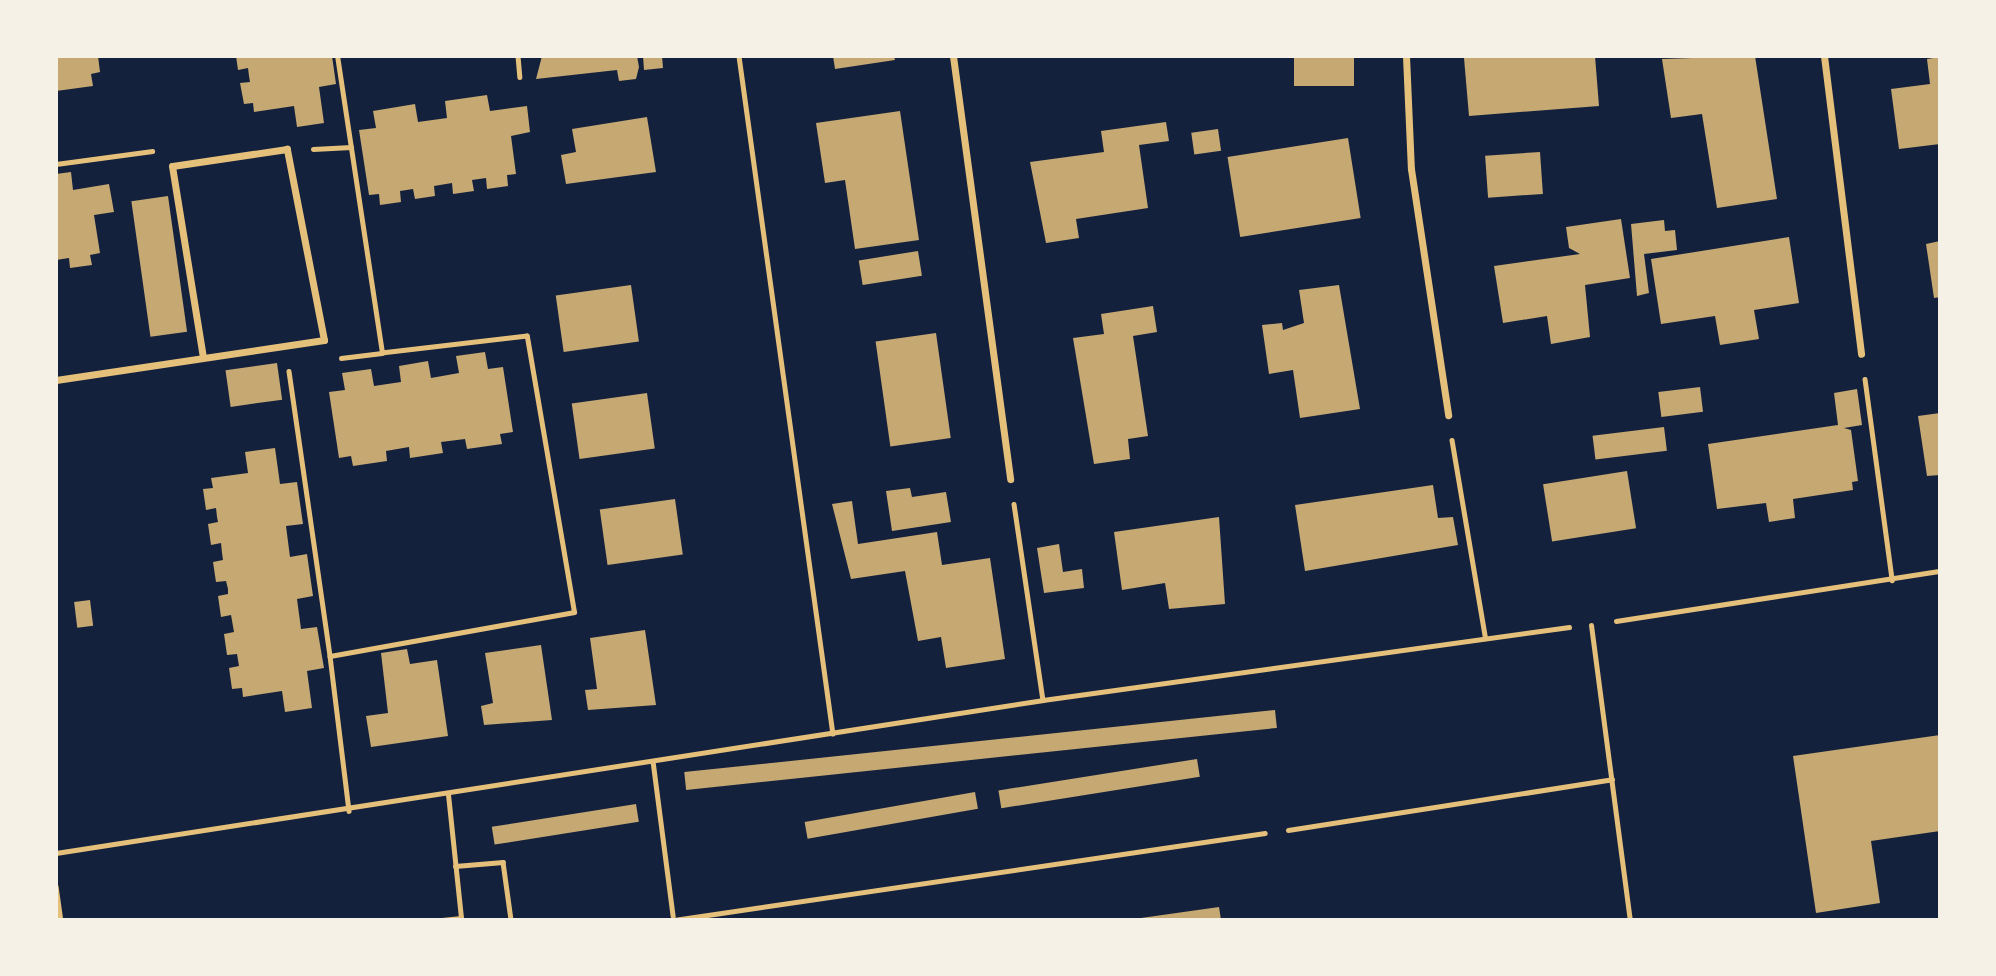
<!DOCTYPE html>
<style>
body{margin:0}
#map{position:relative;width:1996px;height:976px;overflow:hidden;background:#14213d;font-family:Arial,sans-serif}
div>[style]{position:absolute}
.building>*{inset:0;background:#c6a872;transform-origin:0 0}
.path>*{height:4.5px;margin:-2.25px;padding:0 2.25px;transform-origin:2.25px;border-radius:2.25px;background:#e5c07b}
.service>*{height:5px;margin:-2.5px;padding:0 2.5px;transform-origin:2.5px;border-radius:2.5px;background:#e5c07b}
.minor>*{height:7px;margin:-3.5px;padding:0 3.5px;transform-origin:3.5px;border-radius:3.5px;background:#e5c07b}
span{translate:-50% -50%;white-space:nowrap;text-align:center;line-height:1.15;-webkit-text-stroke:7px #f6f1e7;paint-order:stroke}
.frame{position:absolute;inset:0;border:58px solid #f6f1e7;pointer-events:none}
</style>
<div id="map">
<div class="building">
<i style="clip-path:polygon(56px 56px,98px 56px,100px 72px,91px 74px,93px 86px,56px 91px)"></i>
<i style="clip-path:polygon(236px 56px,332px 56px,336px 84px,319px 87px,324px 123px,297px 127px,294px 106px,254px 112px,253px 103px,244px 104px,240px 83px,250px 82px,249px 76px,248px 68px,238px 70px)"></i>
<i style="clip-path:polygon(542px 56px,637px 56px,639px 67px,636px 79px,619px 81px,617px 70px,536px 79px)"></i>
<i style="clip-path:polygon(643px 56px,662px 56px,663px 68px,644px 70px)"></i>
<i style="clip-path:polygon(833px 56px,894px 56px,895px 60px,835px 69px)"></i>
<i style="left:1294px;top:56px;width:60px;height:30px"></i>
<i style="clip-path:polygon(1595px 56px,1599px 106px,1469px 116px,1464px 58px)"></i>
<i style="clip-path:polygon(1755px 56px,1777px 199px,1717px 208px,1702px 114px,1671px 118px,1662px 59px)"></i>
<i style="clip-path:polygon(1940px 57px,1940px 144px,1899px 149px,1891px 89px,1930px 84px,1927px 59px)"></i>
<i style="clip-path:polygon(487px 95px,490px 111px,527px 106px,530px 132px,511px 136px,516px 174px,507px 175px,508px 186px,487px 189px,486px 178px,472px 180px,474px 191px,453px 194px,452px 183px,434px 186px,435px 196px,415px 199px,413px 189px,400px 191px,401px 202px,380px 205px,379px 194px,369px 195px,359px 130px,376px 128px,373px 111px,415px 104px,418px 122px,447px 118px,445px 101px)"></i>
<i style="clip-path:polygon(900px 111px,919px 240px,855px 249px,845px 180px,825px 183px,816px 123px)"></i>
<i style="clip-path:polygon(647px 117px,656px 172px,566px 184px,561px 155px,576px 152px,572px 129px)"></i>
<i style="clip-path:polygon(1166px 122px,1169px 141px,1139px 145px,1148px 208px,1076px 219px,1079px 238px,1046px 243px,1030px 162px,1104px 152px,1101px 131px)"></i>
<i style="left:1218px;top:129px;width:22px;height:27px;rotate:82deg"></i>
<i style="left:1348px;top:138px;width:81px;height:122px;rotate:81deg"></i>
<i style="left:1540px;top:152px;width:42px;height:55px;rotate:86deg"></i>
<i style="clip-path:polygon(71px 172px,73px 190px,109px 184px,114px 212px,94px 215px,100px 253px,90px 255px,92px 265px,70px 268px,69px 258px,56px 260px,56px 174px)"></i>
<i style="left:168px;top:196px;width:137px;height:37px;rotate:82deg"></i>
<i style="clip-path:polygon(1621px 219px,1630px 278px,1585px 285px,1590px 337px,1551px 344px,1547px 316px,1503px 323px,1494px 266px,1580px 254px,1569px 248px,1566px 227px)"></i>
<i style="clip-path:polygon(1664px 220px,1665px 231px,1675px 230px,1677px 250px,1644px 254px,1649px 293px,1637px 296px,1631px 224px)"></i>
<i style="clip-path:polygon(1789px 237px,1799px 303px,1754px 310px,1759px 339px,1720px 345px,1715px 316px,1661px 324px,1651px 259px)"></i>
<i style="clip-path:polygon(1940px 241px,1940px 297px,1934px 298px,1926px 244px)"></i>
<i style="left:918px;top:251px;width:25px;height:60px;rotate:81deg"></i>
<i style="left:631px;top:285px;width:57px;height:76px;rotate:82deg"></i>
<i style="clip-path:polygon(1339px 285px,1360px 409px,1300px 418px,1293px 370px,1269px 374px,1262px 325px,1282px 323px,1283px 330px,1304px 323px,1299px 290px)"></i>
<i style="clip-path:polygon(1153px 306px,1157px 332px,1133px 336px,1148px 436px,1128px 439px,1130px 459px,1094px 464px,1073px 338px,1104px 334px,1101px 314px)"></i>
<i style="left:936px;top:333px;width:106px;height:61px;rotate:82deg"></i>
<i style="clip-path:polygon(485px 352px,488px 369px,503px 367px,513px 432px,500px 434px,502px 444px,467px 449px,465px 439px,441px 442px,443px 453px,410px 458px,409px 447px,386px 451px,387px 461px,353px 466px,351px 456px,339px 458px,329px 392px,345px 390px,342px 373px,371px 369px,374px 386px,401px 382px,399px 366px,428px 361px,431px 378px,459px 373px,456px 356px)"></i>
<i style="left:277px;top:363px;width:37px;height:52px;rotate:82deg"></i>
<i style="left:1700px;top:387px;width:25px;height:42px;rotate:83deg"></i>
<i style="clip-path:polygon(1857px 389px,1862px 425px,1844px 428px,1851px 430px,1858px 481px,1852px 482px,1853px 490px,1793px 499px,1795px 518px,1769px 522px,1766px 503px,1717px 509px,1708px 444px,1838px 425px,1834px 393px)"></i>
<i style="left:647px;top:393px;width:56px;height:76px;rotate:82deg"></i>
<i style="clip-path:polygon(1940px 413px,1940px 475px,1927px 476px,1918px 416px)"></i>
<i style="left:1664px;top:427px;width:24px;height:72px;rotate:83deg"></i>
<i style="clip-path:polygon(275px 448px,280px 484px,297px 482px,303px 524px,286px 526px,290px 557px,307px 554px,313px 596px,297px 599px,301px 629px,317px 627px,324px 668px,307px 671px,312px 708px,285px 712px,282px 691px,243px 697px,242px 688px,232px 689px,229px 668px,239px 666px,237px 654px,227px 655px,224px 634px,234px 632px,231px 615px,221px 617px,218px 596px,228px 594px,228px 589px,226px 581px,216px 582px,213px 562px,223px 560px,222px 553px,221px 543px,211px 545px,208px 524px,218px 522px,217px 517px,216px 508px,206px 510px,203px 489px,213px 488px,211px 478px,248px 473px,245px 452px)"></i>
<i style="left:1627px;top:471px;width:58px;height:85px;rotate:81deg"></i>
<i style="clip-path:polygon(1433px 485px,1438px 518px,1453px 517px,1458px 545px,1305px 571px,1295px 505px)"></i>
<i style="clip-path:polygon(910px 488px,912px 497px,946px 492px,951px 522px,892px 531px,886px 491px)"></i>
<i style="left:675px;top:499px;width:56px;height:76px;rotate:82deg"></i>
<i style="clip-path:polygon(852px 501px,858px 544px,937px 532px,942px 565px,990px 558px,1005px 659px,946px 668px,941px 637px,918px 641px,905px 571px,851px 579px,832px 504px)"></i>
<i style="clip-path:polygon(1219px 517px,1225px 604px,1169px 609px,1165px 583px,1122px 590px,1114px 532px)"></i>
<i style="clip-path:polygon(1059px 544px,1063px 572px,1082px 569px,1084px 588px,1044px 593px,1037px 548px)"></i>
<i style="left:90px;top:600px;width:26px;height:16px;rotate:83deg"></i>
<i style="clip-path:polygon(645px 630px,656px 705px,588px 710px,585px 690px,597px 689px,590px 638px)"></i>
<i style="clip-path:polygon(541px 645px,552px 720px,484px 725px,481px 706px,493px 703px,485px 653px)"></i>
<i style="clip-path:polygon(407px 649px,410px 664px,437px 660px,448px 736px,371px 747px,366px 716px,388px 713px,381px 653px)"></i>
<i style="left:1275px;top:710px;width:18px;height:594px;rotate:84deg"></i>
<i style="clip-path:polygon(1940px 735px,1940px 831px,1871px 841px,1880px 903px,1816px 913px,1793px 756px)"></i>
<i style="left:1197px;top:759px;width:18px;height:201px;rotate:81deg"></i>
<i style="left:975px;top:792px;width:17px;height:173px;rotate:80deg"></i>
<i style="left:636px;top:804px;width:18px;height:146px;rotate:81deg"></i>
<i style="clip-path:polygon(1219px 907px,1221px 920px,1141px 920px,1141px 918px)"></i>
</div>
<div class="path">
<i style="left:518px;top:56px;width:21px;rotate:85deg"></i>
<i style="left:739px;top:56px;width:684px;rotate:82.11deg"></i>
<i style="left:313px;top:149px;width:38px;rotate:-3deg"></i>
<i style="left:56px;top:164px;width:97px;rotate:-7.7deg"></i>
<i style="left:341px;top:358px;width:41px;rotate:-7deg"></i>
<i style="left:289px;top:371px;width:288px;rotate:81.8deg"></i>
<i style="left:330px;top:656px;width:248px;rotate:-10.2deg"></i>
<i style="left:574px;top:612px;width:280px;rotate:-99.7deg"></i>
<i style="left:527px;top:336px;width:146px;rotate:173.3deg"></i>
<i style="left:382px;top:353px;width:300px;rotate:-98.6deg"></i>
<i style="left:1865px;top:379px;width:203px;rotate:82.3deg"></i>
<i style="left:1452px;top:440px;width:199px;rotate:80.4deg"></i>
<i style="left:1014px;top:504px;width:198px;rotate:81.6deg"></i>
<i style="left:1616px;top:621px;width:328px;rotate:-8.8deg"></i>
<i style="left:330px;top:656px;width:156px;rotate:83deg"></i>
<i style="left:653px;top:761px;width:156px;rotate:82.6deg"></i>
<i style="left:56px;top:853px;width:999px;rotate:-8.81deg"></i>
<i style="left:1043px;top:700px;width:531px;rotate:-7.9deg"></i>
<i style="left:455px;top:866px;width:48px;rotate:-4.8deg"></i>
<i style="left:503px;top:862px;width:59px;rotate:82.1deg"></i>
<i style="left:56px;top:886px;width:34px;rotate:82deg"></i>
<i style="left:442px;top:920px;width:19px;rotate:-6deg"></i>
<i style="left:461px;top:918px;width:124px;rotate:-96deg"></i>
<i style="left:674px;top:920px;width:597px;rotate:-8.37deg"></i>
</div>
<div class="service">
<i style="left:1591px;top:625px;width:298px;rotate:82.5deg"></i>
<i style="left:1288px;top:830px;width:328px;rotate:-8.9deg"></i>
</div>
<div class="minor">
<i style="left:953px;top:56px;width:427px;rotate:82.3deg"></i>
<i style="left:1406px;top:56px;width:113px;rotate:87.5deg"></i>
<i style="left:1411px;top:169px;width:249px;rotate:81.4deg"></i>
<i style="left:1824px;top:56px;width:300px;rotate:82.9deg"></i>
<i style="left:56px;top:380px;width:271px;rotate:-8.5deg"></i>
<i style="left:324px;top:340px;width:195px;rotate:-101deg"></i>
<i style="left:287px;top:149px;width:116px;rotate:171.6deg"></i>
<i style="left:172px;top:166px;width:194px;rotate:80.8deg"></i>
</div>
<div class="frame"></div>
</div>
